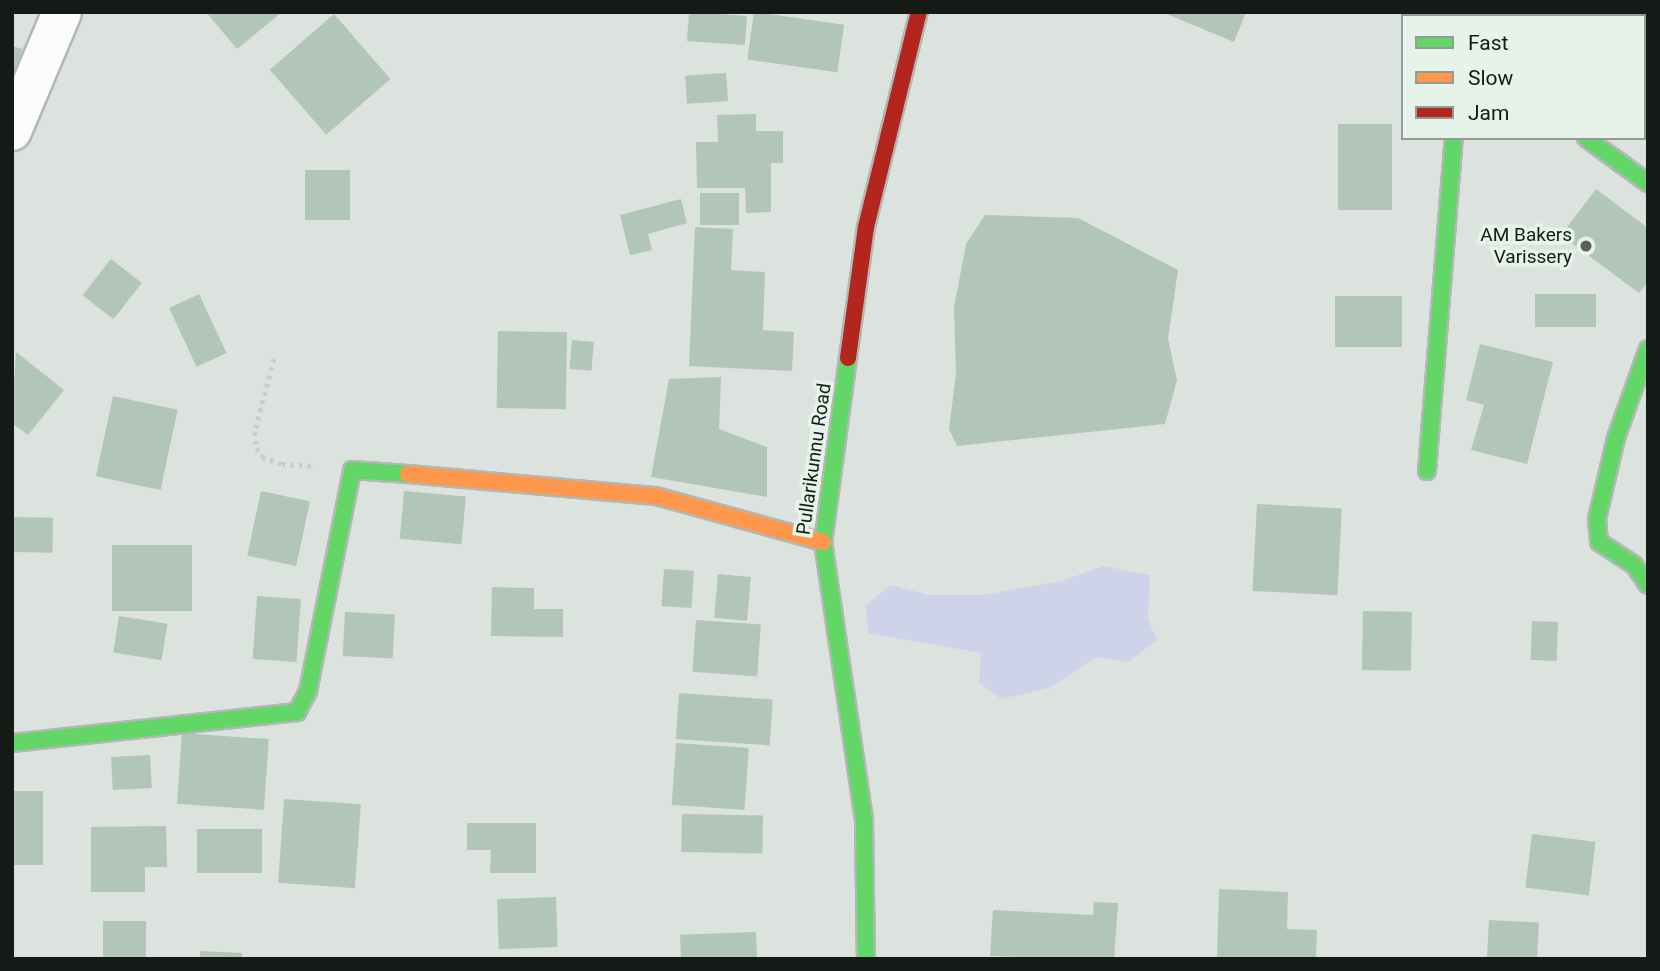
<!DOCTYPE html>
<style>
body{margin:0}
#map{position:relative;width:1660px;height:971px;overflow:hidden;background:#dce2de;font-family:Roboto,sans-serif}
div>[style]{position:absolute}
.green>*{inset:0;background:#cfd3ea}
.building>*{inset:0;background:#b2c5b9;transform-origin:0 0}
.path>*{height:4.5px;margin-top:-2.25px;transform-origin:0;background:repeating-linear-gradient(90deg,#c9ccca 0 3.5px,transparent 0 8.5px)}
.roads{filter:drop-shadow(2px 0 #b2b8b4) drop-shadow(-2px 0 #b2b8b4) drop-shadow(0 2px #b2b8b4) drop-shadow(0 -2px #b2b8b4)}
.street>*{height:38px;margin:-19px;padding:0 19px;transform-origin:19px;border-radius:19px;background:#fafbfa}
.fast>*{height:16px;margin:-8px;padding:0 8px;transform-origin:8px;border-radius:8px;background:#63d668}
.slow>*{height:16px;margin:-8px;padding:0 8px;transform-origin:8px;border-radius:8px;background:#ff974d}
.jam>*{height:16px;margin:-8px;padding:0 8px;transform-origin:8px;border-radius:8px;background:#b3261e}
.dots>*{width:19px;height:19px;translate:-50% -50%;box-sizing:border-box;border:4px solid #e5f3ea;border-radius:50%}
span{translate:-50% -50%;white-space:nowrap;text-align:center;line-height:1.15;-webkit-text-stroke:7px #e5f3ea;paint-order:stroke}
.poi-label{font-size:19px;color:#151a17}
.right{translate:-100% -50%;text-align:right}
.street-label{font-size:19px;color:#151a17}
.frame{position:absolute;inset:0;border:14px solid #151a17;pointer-events:none}
.legend{position:absolute;left:1401px;top:14px;width:245px;height:126px;box-sizing:border-box;background:#e5f3ea;border:2px solid #929c96;margin:0;padding:9px 12px;list-style:none;font-size:21px;color:#151a17}
.legend li{display:flex;align-items:center;gap:14px;height:35px}
.legend b{width:35px;border:2px solid #929c96}
</style>
<div id="map">
<div class="green">
<i style="clip-path:polygon(1103px 566px,1150px 575px,1148px 619px,1157px 640px,1128px 662px,1097px 657px,1049px 688px,1001px 699px,979px 683px,981px 653px,868px 633px,866px 605px,891px 585px,929px 595px,982px 595px,1062px 581px)"></i>
</div>
<div class="building">
<i style="clip-path:polygon(206px 12px,282px 12px,237px 49px)"></i>
<i style="left:689px;top:12px;width:58px;height:29px;rotate:4deg"></i>
<i style="left:754px;top:12px;width:91px;height:48px;rotate:8deg"></i>
<i style="clip-path:polygon(1162px 12px,1246px 12px,1234px 42px)"></i>
<i style="left:334px;top:14px;width:86px;height:85px;rotate:49deg"></i>
<i style="clip-path:polygon(12px 46px,22px 49px,13px 80px,12px 80px)"></i>
<i style="left:726px;top:73px;width:28px;height:41px;rotate:86deg"></i>
<i style="clip-path:polygon(756px 114px,756px 131px,783px 131px,783px 163px,771px 163px,771px 212px,746px 213px,745px 188px,697px 188px,696px 142px,718px 142px,717px 115px)"></i>
<i style="left:1338px;top:124px;width:54px;height:86px"></i>
<i style="left:305px;top:170px;width:45px;height:50px"></i>
<i style="clip-path:polygon(1596px 189px,1648px 228px,1648px 282px,1639px 293px,1561px 235px)"></i>
<i style="left:700px;top:193px;width:39px;height:32px"></i>
<i style="clip-path:polygon(681px 199px,687px 223px,648px 234px,652px 250px,630px 255px,620px 215px)"></i>
<i style="clip-path:polygon(985px 215px,1078px 218px,1178px 270px,1168px 339px,1177px 380px,1165px 424px,957px 446px,949px 429px,956px 373px,954px 308px,966px 244px)"></i>
<i style="clip-path:polygon(695px 227px,733px 229px,731px 270px,765px 272px,763px 330px,794px 332px,792px 371px,689px 366px)"></i>
<i style="left:111px;top:259px;width:39px;height:46px;rotate:38deg"></i>
<i style="left:199px;top:294px;width:65px;height:33px;rotate:65deg"></i>
<i style="left:1596px;top:294px;width:33px;height:61px;rotate:90deg"></i>
<i style="left:1335px;top:296px;width:67px;height:51px"></i>
<i style="left:498px;top:331px;width:69px;height:77px;rotate:1deg"></i>
<i style="left:572px;top:340px;width:22px;height:29px;rotate:5deg"></i>
<i style="clip-path:polygon(1480px 344px,1553px 362px,1527px 464px,1471px 450px,1484px 405px,1466px 400px)"></i>
<i style="clip-path:polygon(16px 352px,64px 390px,28px 435px,12px 423px)"></i>
<i style="clip-path:polygon(721px 377px,719px 429px,767px 447px,767px 497px,651px 477px,669px 379px)"></i>
<i style="left:113px;top:396px;width:66px;height:82px;rotate:12deg"></i>
<i style="left:261px;top:491px;width:50px;height:66px;rotate:12deg"></i>
<i style="left:404px;top:491px;width:62px;height:48px;rotate:5deg"></i>
<i style="left:1257px;top:504px;width:85px;height:87px;rotate:3deg"></i>
<i style="left:12px;top:517px;width:41px;height:35px;rotate:1deg"></i>
<i style="left:112px;top:545px;width:80px;height:66px"></i>
<i style="left:664px;top:569px;width:30px;height:37px;rotate:4deg"></i>
<i style="left:718px;top:574px;width:33px;height:44px;rotate:5deg"></i>
<i style="clip-path:polygon(492px 587px,534px 588px,534px 609px,563px 609px,563px 637px,491px 636px)"></i>
<i style="left:257px;top:596px;width:44px;height:63px;rotate:4deg"></i>
<i style="left:1363px;top:611px;width:49px;height:59px;rotate:1deg"></i>
<i style="left:345px;top:612px;width:50px;height:44px;rotate:3deg"></i>
<i style="left:119px;top:616px;width:49px;height:37px;rotate:9deg"></i>
<i style="left:696px;top:620px;width:65px;height:52px;rotate:4deg"></i>
<i style="left:1532px;top:621px;width:26px;height:39px;rotate:2deg"></i>
<i style="left:679px;top:693px;width:94px;height:46px;rotate:4deg"></i>
<i style="left:182px;top:733px;width:87px;height:71px;rotate:4deg"></i>
<i style="left:676px;top:743px;width:73px;height:62px;rotate:4deg"></i>
<i style="left:150px;top:755px;width:33px;height:39px;rotate:87deg"></i>
<i style="left:12px;top:791px;width:31px;height:74px"></i>
<i style="left:284px;top:799px;width:77px;height:84px;rotate:4deg"></i>
<i style="left:682px;top:814px;width:81px;height:38px;rotate:1deg"></i>
<i style="clip-path:polygon(467px 823px,536px 823px,536px 873px,490px 873px,491px 850px,467px 850px)"></i>
<i style="clip-path:polygon(166px 826px,167px 867px,145px 867px,145px 892px,91px 892px,91px 827px)"></i>
<i style="left:197px;top:829px;width:65px;height:44px"></i>
<i style="left:1532px;top:834px;width:64px;height:54px;rotate:7deg"></i>
<i style="clip-path:polygon(1219px 889px,1288px 892px,1287px 929px,1317px 930px,1316px 959px,1217px 959px)"></i>
<i style="left:556px;top:897px;width:50px;height:59px;rotate:88deg"></i>
<i style="clip-path:polygon(1094px 902px,1118px 903px,1114px 959px,990px 956px,993px 910px,1093px 915px)"></i>
<i style="left:1489px;top:920px;width:50px;height:39px;rotate:3deg"></i>
<i style="left:103px;top:921px;width:43px;height:38px"></i>
<i style="left:756px;top:932px;width:27px;height:76px;rotate:88deg"></i>
<i style="clip-path:polygon(200px 951px,242px 953px,242px 959px,200px 959px)"></i>
</div>
<div class="path">
<i style="left:274px;top:359px;width:75px;rotate:104.6deg"></i>
<i style="left:255px;top:432px;width:16px;rotate:83deg"></i>
<i style="left:257px;top:448px;width:10px;rotate:61deg"></i>
<i style="left:262px;top:457px;width:21px;rotate:19deg"></i>
<i style="left:282px;top:464px;width:34px;rotate:3deg"></i>
</div>
<div class="roads">
<div class="street">
<i style="left:12px;top:131px;width:129px;rotate:-67.2deg"></i>
</div>
<div class="fast">
<i style="left:1425px;top:12px;width:5px;rotate:53deg"></i>
<i style="left:1586px;top:138px;width:77px;rotate:36deg"></i>
<i style="left:1648px;top:349px;width:95px;rotate:109.8deg"></i>
<i style="left:1616px;top:438px;width:83px;rotate:103.2deg"></i>
<i style="left:1597px;top:519px;width:23px;rotate:85deg"></i>
<i style="left:1599px;top:542px;width:42px;rotate:33.3deg"></i>
<i style="left:1634px;top:565px;width:24px;rotate:55deg"></i>
<i style="left:848px;top:358px;width:186px;rotate:97.7deg"></i>
<i style="left:823px;top:542px;width:282px;rotate:81.6deg"></i>
<i style="left:864px;top:821px;width:138px;rotate:89.2deg"></i>
<i style="left:1427px;top:471px;width:334px;rotate:-85.4deg"></i>
<i style="left:12px;top:743px;width:287px;rotate:-6.2deg"></i>
<i style="left:297px;top:712px;width:24px;rotate:-62deg"></i>
<i style="left:308px;top:691px;width:225px;rotate:-78.7deg"></i>
<i style="left:352px;top:470px;width:56px;rotate:4.1deg"></i>
</div>
<div class="slow">
<i style="left:408px;top:474px;width:249px;rotate:5.1deg"></i>
<i style="left:656px;top:496px;width:173px;rotate:15.4deg"></i>
</div>
<div class="jam">
<i style="left:848px;top:358px;width:132px;rotate:-82.2deg"></i>
<i style="left:866px;top:227px;width:221px;rotate:-76.2deg"></i>
</div>
</div>
<div class="dots">
<i style="left:1586px;top:246px;background:#5b605d"></i>
</div>
<div class="poi-label">
<span class="right" style="left:1572px;top:246px">AM Bakers<br>Varissery</span>
</div>
<div class="street-label">
<span style="left:814px;top:459px;rotate:-82deg">Pullarikunnu Road</span>
</div>
<div class="frame"></div>
<ul class="legend">
<li><b style="height:9px;background:#63d668"></b>Fast</li>
<li><b style="height:9px;background:#ff974d"></b>Slow</li>
<li><b style="height:9px;background:#b3261e"></b>Jam</li>
</ul>
</div>
